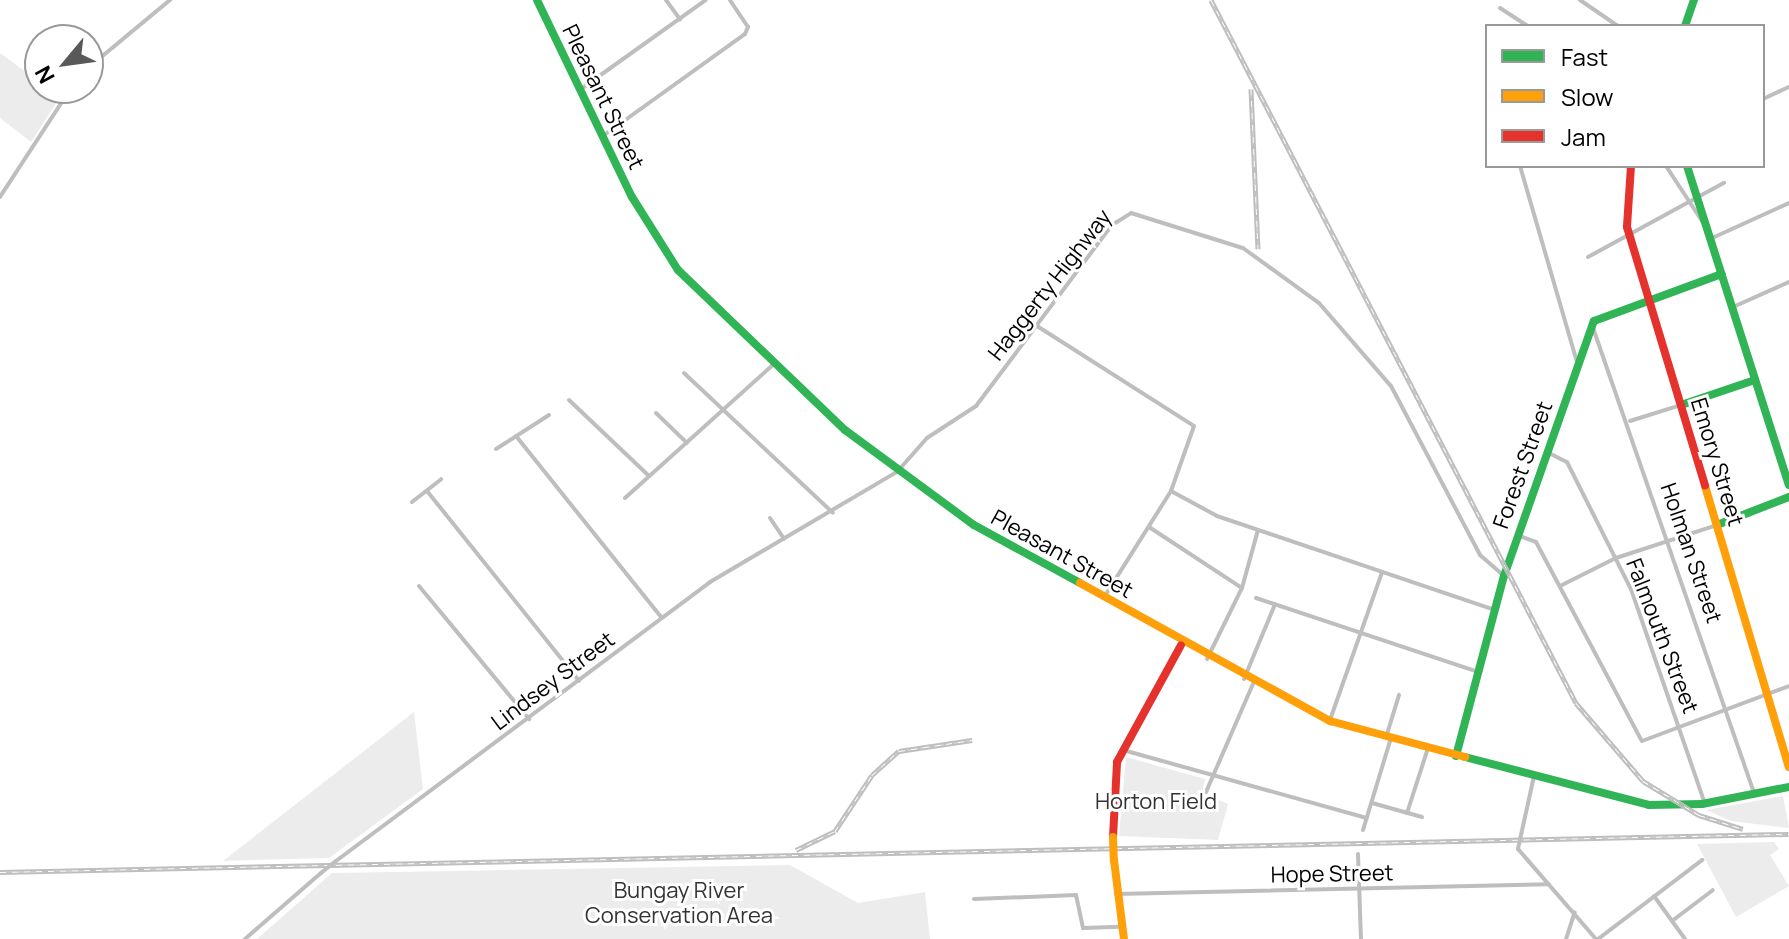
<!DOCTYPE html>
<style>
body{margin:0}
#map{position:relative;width:1789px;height:939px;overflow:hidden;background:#fff;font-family:Manrope,sans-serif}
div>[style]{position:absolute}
.green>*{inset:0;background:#ececec}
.street>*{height:4px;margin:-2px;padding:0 2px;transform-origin:2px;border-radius:2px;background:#bebebe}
.fast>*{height:8px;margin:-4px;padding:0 4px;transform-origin:4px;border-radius:4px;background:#30b455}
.slow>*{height:8px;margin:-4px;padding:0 4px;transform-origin:4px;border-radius:4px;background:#ff9f0a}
.jam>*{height:8px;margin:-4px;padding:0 4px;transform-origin:4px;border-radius:4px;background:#e5322d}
.rail>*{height:5px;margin-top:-2.5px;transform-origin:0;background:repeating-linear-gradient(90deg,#fff 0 6px,#bebebe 0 12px);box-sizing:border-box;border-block:2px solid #bebebe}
.street-bridge>*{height:4px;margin:-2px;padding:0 2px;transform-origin:2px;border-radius:2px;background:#bebebe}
.slow-bridge>*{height:8px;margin:-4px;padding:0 4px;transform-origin:4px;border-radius:4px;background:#ff9f0a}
span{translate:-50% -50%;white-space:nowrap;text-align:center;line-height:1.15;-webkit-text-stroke:6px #fff;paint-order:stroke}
.street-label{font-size:22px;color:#000}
.park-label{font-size:22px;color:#333}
.legend{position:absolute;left:1485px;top:24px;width:280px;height:144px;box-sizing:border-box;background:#fff;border:2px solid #999;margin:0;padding:10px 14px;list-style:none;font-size:24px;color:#000}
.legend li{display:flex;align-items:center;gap:16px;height:40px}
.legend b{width:40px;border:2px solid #999}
.north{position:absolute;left:24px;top:24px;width:80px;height:80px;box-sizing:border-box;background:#fff;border:2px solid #999;border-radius:50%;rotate:241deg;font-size:22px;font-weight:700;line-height:32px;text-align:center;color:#000}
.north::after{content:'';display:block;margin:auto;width:28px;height:36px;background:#595959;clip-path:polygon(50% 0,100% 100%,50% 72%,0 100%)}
</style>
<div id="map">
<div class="green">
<i style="clip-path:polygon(0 53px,60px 97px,31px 142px,0 118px)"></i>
<i style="clip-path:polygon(414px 712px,423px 789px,329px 858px,223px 861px)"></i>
<i style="clip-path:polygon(1126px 757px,1205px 779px,1202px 793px,1228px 804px,1218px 840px,1119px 836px)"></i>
<i style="clip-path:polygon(1783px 796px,1789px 828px,1731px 821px,1706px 810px)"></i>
<i style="clip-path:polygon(1774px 842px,1779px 849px,1770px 855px,1789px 886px,1736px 917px,1697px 844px)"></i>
<i style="clip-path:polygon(790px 865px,858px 903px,925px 892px,930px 939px,257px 939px,332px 873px)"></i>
</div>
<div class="street">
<i style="left:666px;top:0;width:24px;rotate:54deg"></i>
<i style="left:1580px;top:0;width:46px;rotate:34.4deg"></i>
<i style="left:1500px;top:8px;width:33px;rotate:33deg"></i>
<i style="left:88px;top:68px;width:107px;rotate:-39.7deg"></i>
<i style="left:581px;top:89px;width:153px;rotate:-35.5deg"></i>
<i style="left:1763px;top:99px;width:29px;rotate:-25deg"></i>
<i style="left:603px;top:136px;width:175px;rotate:-35.7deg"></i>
<i style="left:745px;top:34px;width:8px;rotate:-67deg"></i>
<i style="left:748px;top:27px;width:32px;rotate:-124deg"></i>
<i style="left:1520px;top:166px;width:207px;rotate:73.8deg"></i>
<i style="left:1666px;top:166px;width:69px;rotate:56.8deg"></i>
<i style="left:0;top:197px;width:130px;rotate:-56.9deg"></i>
<i style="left:1710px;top:239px;width:87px;rotate:-24.5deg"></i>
<i style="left:1588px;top:257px;width:155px;rotate:-28.6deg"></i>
<i style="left:1733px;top:307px;width:61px;rotate:-24.1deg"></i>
<i style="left:1592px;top:325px;width:494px;rotate:70.9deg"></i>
<i style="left:1037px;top:326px;width:186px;rotate:32.5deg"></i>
<i style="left:1194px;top:426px;width:69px;rotate:109.5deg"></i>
<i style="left:1171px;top:491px;width:124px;rotate:122.2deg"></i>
<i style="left:684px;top:373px;width:204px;rotate:43.2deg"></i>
<i style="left:569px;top:400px;width:110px;rotate:43.5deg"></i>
<i style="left:656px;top:413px;width:43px;rotate:44.1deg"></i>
<i style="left:1630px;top:421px;width:53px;rotate:-17.4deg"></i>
<i style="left:516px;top:436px;width:233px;rotate:51.3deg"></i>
<i style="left:496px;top:449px;width:63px;rotate:-32.7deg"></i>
<i style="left:1547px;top:452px;width:22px;rotate:27deg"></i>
<i style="left:1567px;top:462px;width:142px;rotate:63.3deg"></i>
<i style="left:1631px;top:589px;width:227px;rotate:71deg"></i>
<i style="left:427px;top:491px;width:243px;rotate:51.3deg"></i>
<i style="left:1171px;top:491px;width:52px;rotate:28.5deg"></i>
<i style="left:1217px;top:516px;width:293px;rotate:18.7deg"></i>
<i style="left:625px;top:498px;width:200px;rotate:-42deg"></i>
<i style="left:412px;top:502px;width:37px;rotate:-38deg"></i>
<i style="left:770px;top:518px;width:25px;rotate:56deg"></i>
<i style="left:1149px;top:527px;width:111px;rotate:33.3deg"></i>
<i style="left:1517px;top:535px;width:20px;rotate:20deg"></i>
<i style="left:1536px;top:542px;width:225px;rotate:62deg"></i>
<i style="left:1642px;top:741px;width:157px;rotate:-20.5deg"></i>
<i style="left:419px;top:586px;width:173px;rotate:50.4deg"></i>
<i style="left:1560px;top:586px;width:63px;rotate:-26.6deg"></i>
<i style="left:1616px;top:558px;width:106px;rotate:-18.1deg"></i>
<i style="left:1256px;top:598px;width:234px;rotate:18.4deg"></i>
<i style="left:1207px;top:659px;width:79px;rotate:-63.8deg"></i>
<i style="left:1242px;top:588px;width:60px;rotate:-74.6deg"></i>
<i style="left:1244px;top:679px;width:81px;rotate:-67.5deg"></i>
<i style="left:1330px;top:720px;width:157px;rotate:-70.6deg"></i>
<i style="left:1387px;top:734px;width:41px;rotate:-72.9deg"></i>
<i style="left:1123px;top:750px;width:253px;rotate:15.6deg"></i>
<i style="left:1534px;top:776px;width:75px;rotate:102.4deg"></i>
<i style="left:1518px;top:849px;width:119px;rotate:49.1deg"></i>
<i style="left:1206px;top:792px;width:118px;rotate:-66.5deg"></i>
<i style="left:1372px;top:803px;width:52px;rotate:15.6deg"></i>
<i style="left:1407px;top:813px;width:68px;rotate:-72.1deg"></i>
<i style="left:1363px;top:830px;width:96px;rotate:-73.1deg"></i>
<i style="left:1358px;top:854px;width:85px;rotate:88deg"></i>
<i style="left:336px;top:861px;width:467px;rotate:-36.7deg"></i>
<i style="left:710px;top:582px;width:217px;rotate:-30.5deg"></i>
<i style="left:897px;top:472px;width:45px;rotate:-48.6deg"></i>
<i style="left:927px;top:438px;width:59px;rotate:-33.1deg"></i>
<i style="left:976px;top:406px;width:226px;rotate:-53.1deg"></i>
<i style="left:1112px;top:225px;width:22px;rotate:-32deg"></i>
<i style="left:1131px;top:213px;width:117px;rotate:17.4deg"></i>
<i style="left:1243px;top:248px;width:94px;rotate:35.9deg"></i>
<i style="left:1319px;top:303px;width:110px;rotate:49.1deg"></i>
<i style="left:1391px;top:386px;width:191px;rotate:62.2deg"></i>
<i style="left:1480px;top:555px;width:32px;rotate:41deg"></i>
<i style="left:1116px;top:894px;width:433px;rotate:-1.3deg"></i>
<i style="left:1654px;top:896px;width:53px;rotate:54.2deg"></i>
<i style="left:974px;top:899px;width:102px;rotate:-2.2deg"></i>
<i style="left:1076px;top:895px;width:34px;rotate:78deg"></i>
<i style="left:1083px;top:928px;width:37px;rotate:-2deg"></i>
<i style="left:1672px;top:921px;width:51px;rotate:-37.1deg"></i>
<i style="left:245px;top:939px;width:101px;rotate:-41deg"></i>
<i style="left:1566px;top:939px;width:28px;rotate:-72deg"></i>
<i style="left:1598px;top:939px;width:131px;rotate:-37.2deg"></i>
</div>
<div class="fast">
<i style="left:537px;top:0;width:219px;rotate:64.3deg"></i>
<i style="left:632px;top:197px;width:86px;rotate:57.8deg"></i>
<i style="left:678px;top:270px;width:231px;rotate:43.8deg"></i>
<i style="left:845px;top:430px;width:160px;rotate:36.4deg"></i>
<i style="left:974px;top:525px;width:121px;rotate:28.7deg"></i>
<i style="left:1685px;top:26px;width:28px;rotate:-71deg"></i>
<i style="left:1687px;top:166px;width:335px;rotate:72.3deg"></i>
<i style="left:1681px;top:405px;width:78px;rotate:-18.7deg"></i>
<i style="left:1717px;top:525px;width:77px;rotate:-21.3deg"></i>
<i style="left:1456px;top:756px;width:186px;rotate:-75.1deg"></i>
<i style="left:1504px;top:576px;width:270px;rotate:-70.6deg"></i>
<i style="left:1594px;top:321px;width:136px;rotate:-20.2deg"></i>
<i style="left:1465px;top:757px;width:190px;rotate:14.6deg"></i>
<i style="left:1649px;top:805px;width:53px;rotate:-1.1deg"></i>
<i style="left:1702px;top:804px;width:89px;rotate:-11.1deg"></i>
</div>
<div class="slow">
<i style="left:1705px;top:486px;width:293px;rotate:73.4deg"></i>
<i style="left:1080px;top:583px;width:286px;rotate:28.9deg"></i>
<i style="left:1330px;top:721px;width:140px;rotate:14.9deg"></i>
<i style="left:1114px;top:860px;width:80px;rotate:82.8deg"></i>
</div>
<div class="jam">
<i style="left:1631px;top:166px;width:61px;rotate:93.8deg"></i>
<i style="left:1627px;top:227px;width:270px;rotate:73.2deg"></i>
<i style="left:1113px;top:837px;width:75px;rotate:-86.9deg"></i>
<i style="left:1117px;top:762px;width:133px;rotate:-61.3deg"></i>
</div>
<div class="rail">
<i style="left:1211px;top:0;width:792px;rotate:62.56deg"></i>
<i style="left:1576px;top:703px;width:103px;rotate:49.3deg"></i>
<i style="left:1643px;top:781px;width:66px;rotate:31.3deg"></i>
<i style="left:1699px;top:815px;width:46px;rotate:17.7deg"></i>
<i style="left:1251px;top:89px;width:160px;rotate:87.5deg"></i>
<i style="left:796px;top:850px;width:43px;rotate:-26deg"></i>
<i style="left:835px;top:831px;width:67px;rotate:-56.5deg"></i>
<i style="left:872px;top:775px;width:36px;rotate:-42deg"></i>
<i style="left:899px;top:751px;width:74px;rotate:-8.6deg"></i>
<i style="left:0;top:872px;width:1789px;rotate:-1.22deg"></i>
</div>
<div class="street-bridge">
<i style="left:321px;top:873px;width:19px;rotate:-39deg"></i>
</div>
<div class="slow-bridge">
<i style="left:1113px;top:837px;width:23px;rotate:88deg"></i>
</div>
<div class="street-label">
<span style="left:603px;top:97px;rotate:64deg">Pleasant Street</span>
<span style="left:1050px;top:285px;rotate:-52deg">Haggerty Highway</span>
<span style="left:1717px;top:462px;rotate:73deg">Emory Street</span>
<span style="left:1523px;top:465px;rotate:-70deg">Forest Street</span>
<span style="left:1691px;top:553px;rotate:71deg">Holman Street</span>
<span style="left:1062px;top:554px;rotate:29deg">Pleasant Street</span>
<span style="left:1662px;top:636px;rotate:69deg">Falmouth Street</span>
<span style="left:553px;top:681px;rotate:-37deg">Lindsey Street</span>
<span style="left:1332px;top:874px;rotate:-1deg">Hope Street</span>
</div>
<div class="park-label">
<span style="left:1156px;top:802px">Horton Field</span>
<span style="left:679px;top:903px">Bungay River<br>Conservation Area</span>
</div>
<ul class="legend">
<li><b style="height:10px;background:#30b455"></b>Fast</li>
<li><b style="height:10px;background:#ff9f0a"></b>Slow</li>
<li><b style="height:10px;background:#e5322d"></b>Jam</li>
</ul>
<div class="north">N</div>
</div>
